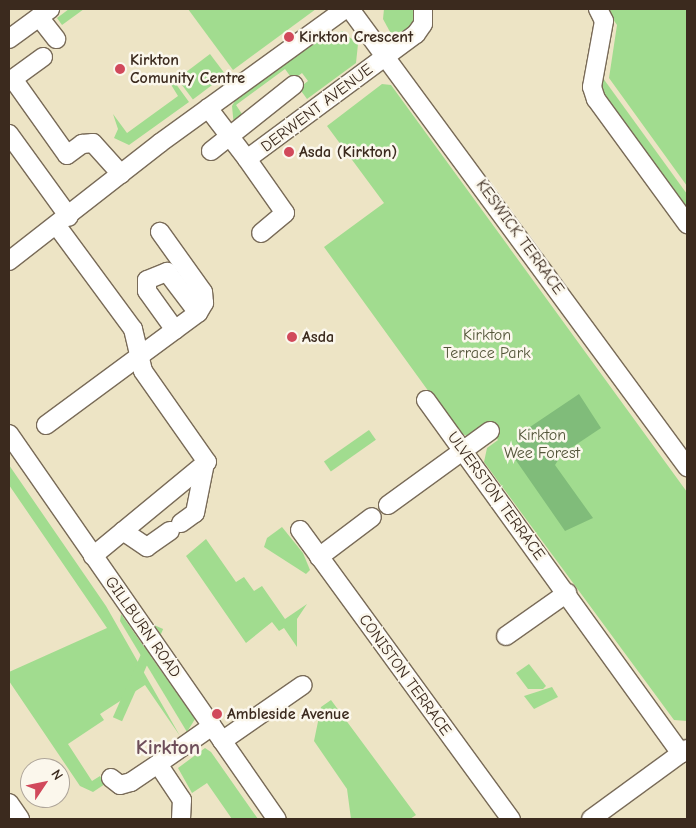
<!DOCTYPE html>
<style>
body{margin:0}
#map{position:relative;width:696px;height:828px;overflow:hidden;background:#ede4c5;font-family:"Comic Neue",sans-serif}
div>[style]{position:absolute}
.green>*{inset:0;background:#a1dc8f;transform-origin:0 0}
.forest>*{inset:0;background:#80bc7a}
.roads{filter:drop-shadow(1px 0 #796b58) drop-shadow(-1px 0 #796b58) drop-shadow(0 1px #796b58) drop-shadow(0 -1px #796b58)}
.minor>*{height:18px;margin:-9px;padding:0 9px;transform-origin:9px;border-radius:9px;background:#fff}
.dots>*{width:14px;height:14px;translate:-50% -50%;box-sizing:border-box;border:2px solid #fbf7ec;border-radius:50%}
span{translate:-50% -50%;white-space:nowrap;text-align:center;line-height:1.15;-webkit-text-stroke:5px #fbf7ec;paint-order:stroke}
.poi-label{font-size:16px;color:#3b2a1e;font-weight:700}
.left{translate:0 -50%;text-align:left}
.street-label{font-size:16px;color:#3b2a1e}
.park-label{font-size:16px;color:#54563a}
.district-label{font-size:21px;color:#6e4e5a;font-weight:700}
.frame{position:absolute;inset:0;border:10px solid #3b2a1e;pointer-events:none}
.north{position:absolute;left:20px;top:758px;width:50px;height:50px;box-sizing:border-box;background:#fbf7ec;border:1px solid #aea59a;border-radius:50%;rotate:56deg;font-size:14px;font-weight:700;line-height:20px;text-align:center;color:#3b2a1e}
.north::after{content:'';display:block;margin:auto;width:18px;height:22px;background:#d1495b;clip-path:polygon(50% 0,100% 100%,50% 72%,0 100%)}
</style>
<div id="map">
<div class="green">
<i style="clip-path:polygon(69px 9px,84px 9px,62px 25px,57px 18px)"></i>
<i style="clip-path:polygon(188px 9px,316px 9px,233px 70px)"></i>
<i style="clip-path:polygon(384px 9px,417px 9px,416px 22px,395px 41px,383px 19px)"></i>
<i style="clip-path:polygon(606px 9px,687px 9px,687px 186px,609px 78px,617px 25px)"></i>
<i style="clip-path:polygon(342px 31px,358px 44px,356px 63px,307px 99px,299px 88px,308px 81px,302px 73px,293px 80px,285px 69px,236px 105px,244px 117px,234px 127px,232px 106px,238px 96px,322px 36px,324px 39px)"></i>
<i style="left:210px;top:54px;width:26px;height:41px;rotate:53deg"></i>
<i style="clip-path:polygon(600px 74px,687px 194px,687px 213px,599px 93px)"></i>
<i style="clip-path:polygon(173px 80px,189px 102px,129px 145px,114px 138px,118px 129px,113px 114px,127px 133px,178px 96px,170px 83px)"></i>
<i style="clip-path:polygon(382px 84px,391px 85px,687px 492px,687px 721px,674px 720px,484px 462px,487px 448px,498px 440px,488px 426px,467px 436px,458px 432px,324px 247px,384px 203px,327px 126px)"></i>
<i style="left:369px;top:430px;width:12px;height:55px;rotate:55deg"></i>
<i style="clip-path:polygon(9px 465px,106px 606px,180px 736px,145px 685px,100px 714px,104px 720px,68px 744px,92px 781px,100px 776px,105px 784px,93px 792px,80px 786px,9px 681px,9px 672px,107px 628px,9px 485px)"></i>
<i style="clip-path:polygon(282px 527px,303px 553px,310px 570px,306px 574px,264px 547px,267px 538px)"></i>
<i style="clip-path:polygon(206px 539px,236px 582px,244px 577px,254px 591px,262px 586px,285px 619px,307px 604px,297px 619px,297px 647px,284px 628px,279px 631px,272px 622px,246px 643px,186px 556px)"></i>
<i style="clip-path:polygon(121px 614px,195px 719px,187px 732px,120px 621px)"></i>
<i style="left:154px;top:625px;width:10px;height:101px;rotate:24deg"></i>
<i style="clip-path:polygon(529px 664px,546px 686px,543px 689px,528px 689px,516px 673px)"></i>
<i style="clip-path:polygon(552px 687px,558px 697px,534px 709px,524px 696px)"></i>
<i style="clip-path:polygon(331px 700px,416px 815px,410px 819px,351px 819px,347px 789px,314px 741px,321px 707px)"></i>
<i style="clip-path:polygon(205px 748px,211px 752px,258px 819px,232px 819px,207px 783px,192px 793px,178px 768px)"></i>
</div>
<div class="forest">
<i style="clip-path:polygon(579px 394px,601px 428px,562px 454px,555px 465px,593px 518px,565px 531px,515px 459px,521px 447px,516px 441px,518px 435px)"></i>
</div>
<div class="roads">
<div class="minor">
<i style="left:350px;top:9px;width:569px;rotate:53.65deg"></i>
<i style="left:598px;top:9px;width:13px;rotate:63deg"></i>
<i style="left:604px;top:21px;width:67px;rotate:100.3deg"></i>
<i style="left:592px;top:87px;width:13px;rotate:72deg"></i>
<i style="left:596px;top:99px;width:155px;rotate:53.9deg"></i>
<i style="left:39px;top:17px;width:28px;rotate:52deg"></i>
<i style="left:9px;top:39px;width:51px;rotate:-36.2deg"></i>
<i style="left:43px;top:57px;width:37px;rotate:144deg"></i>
<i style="left:13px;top:79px;width:93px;rotate:54.6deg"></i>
<i style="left:67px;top:155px;width:19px;rotate:-36deg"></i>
<i style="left:82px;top:144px;width:11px;rotate:-5deg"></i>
<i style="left:93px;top:143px;width:42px;rotate:47.9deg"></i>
<i style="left:208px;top:108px;width:64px;rotate:52.6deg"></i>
<i style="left:247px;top:159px;width:210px;rotate:-36.5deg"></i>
<i style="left:416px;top:34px;width:12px;rotate:-55deg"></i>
<i style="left:423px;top:24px;width:15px;rotate:-90deg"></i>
<i style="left:9px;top:134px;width:102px;rotate:54.1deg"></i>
<i style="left:211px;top:151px;width:106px;rotate:-38.5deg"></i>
<i style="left:247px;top:159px;width:66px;rotate:54.9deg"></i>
<i style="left:285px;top:213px;width:31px;rotate:140deg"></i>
<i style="left:57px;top:226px;width:128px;rotate:53.6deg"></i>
<i style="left:133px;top:329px;width:43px;rotate:76.6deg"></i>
<i style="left:143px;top:371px;width:111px;rotate:54.9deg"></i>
<i style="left:207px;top:462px;width:148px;rotate:140.5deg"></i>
<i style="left:9px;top:261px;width:192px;rotate:-38deg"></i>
<i style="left:160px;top:143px;width:228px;rotate:-35.9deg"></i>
<i style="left:175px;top:330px;width:48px;rotate:-125.7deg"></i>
<i style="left:147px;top:291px;width:11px;rotate:-90deg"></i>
<i style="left:147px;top:280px;width:22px;rotate:-22deg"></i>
<i style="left:167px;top:272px;width:51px;rotate:52.9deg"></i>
<i style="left:426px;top:400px;width:436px;rotate:54.2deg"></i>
<i style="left:46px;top:425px;width:189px;rotate:-36.4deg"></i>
<i style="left:198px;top:313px;width:12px;rotate:-59deg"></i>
<i style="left:204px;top:303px;width:11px;rotate:-95deg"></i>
<i style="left:203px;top:292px;width:74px;rotate:-125.6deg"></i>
<i style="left:9px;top:434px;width:469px;rotate:55.2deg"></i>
<i style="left:388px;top:505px;width:126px;rotate:-36deg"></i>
<i style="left:181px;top:523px;width:17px;rotate:-36deg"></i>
<i style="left:195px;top:513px;width:46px;rotate:-78.7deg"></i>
<i style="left:300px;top:530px;width:358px;rotate:53.9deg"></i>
<i style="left:123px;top:531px;width:29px;rotate:34deg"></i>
<i style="left:147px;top:547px;width:28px;rotate:-35deg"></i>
<i style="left:319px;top:557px;width:66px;rotate:-37deg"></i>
<i style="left:506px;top:636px;width:75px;rotate:-35.2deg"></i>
<i style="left:222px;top:741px;width:98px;rotate:-34.7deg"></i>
<i style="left:111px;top:778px;width:11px;rotate:38deg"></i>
<i style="left:120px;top:785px;width:11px;rotate:-15deg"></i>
<i style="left:131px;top:782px;width:32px;rotate:-34deg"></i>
<i style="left:9px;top:803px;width:19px;rotate:55deg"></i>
<i style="left:181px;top:819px;width:19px;rotate:-87deg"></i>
<i style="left:182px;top:800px;width:43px;rotate:-123.7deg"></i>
<i style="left:158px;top:764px;width:66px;rotate:-35.1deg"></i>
<i style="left:591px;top:819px;width:119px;rotate:-36.1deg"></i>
</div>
</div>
<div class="dots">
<i style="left:289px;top:37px;background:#d1495b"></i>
<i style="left:120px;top:69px;background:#d1495b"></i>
<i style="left:289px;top:152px;background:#d1495b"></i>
<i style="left:292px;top:337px;background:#d1495b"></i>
<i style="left:217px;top:714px;background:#d1495b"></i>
</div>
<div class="poi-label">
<span class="left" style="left:299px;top:37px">Kirkton Crescent</span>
<span class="left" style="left:130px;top:69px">Kirkton<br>Comunity Centre</span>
<span class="left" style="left:299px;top:152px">Asda (Kirkton)</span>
<span class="left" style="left:302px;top:337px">Asda</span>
<span class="left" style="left:227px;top:714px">Ambleside Avenue</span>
</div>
<div class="street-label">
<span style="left:317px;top:108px;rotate:-37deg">DERWENT AVENUE</span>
<span style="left:520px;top:237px;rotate:54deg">KESWICK TERRACE</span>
<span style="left:496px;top:496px;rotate:54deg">ULVERSTON TERRACE</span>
<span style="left:143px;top:627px;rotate:55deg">GILLBURN ROAD</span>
<span style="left:405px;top:675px;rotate:54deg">CONISTON TERRACE</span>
</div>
<div class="park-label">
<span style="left:487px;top:344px">Kirkton<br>Terrace Park</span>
<span style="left:542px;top:444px">Kirkton<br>Wee Forest</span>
</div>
<div class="district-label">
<span style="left:168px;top:747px">Kirkton</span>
</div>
<div class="frame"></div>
<div class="north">N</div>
</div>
